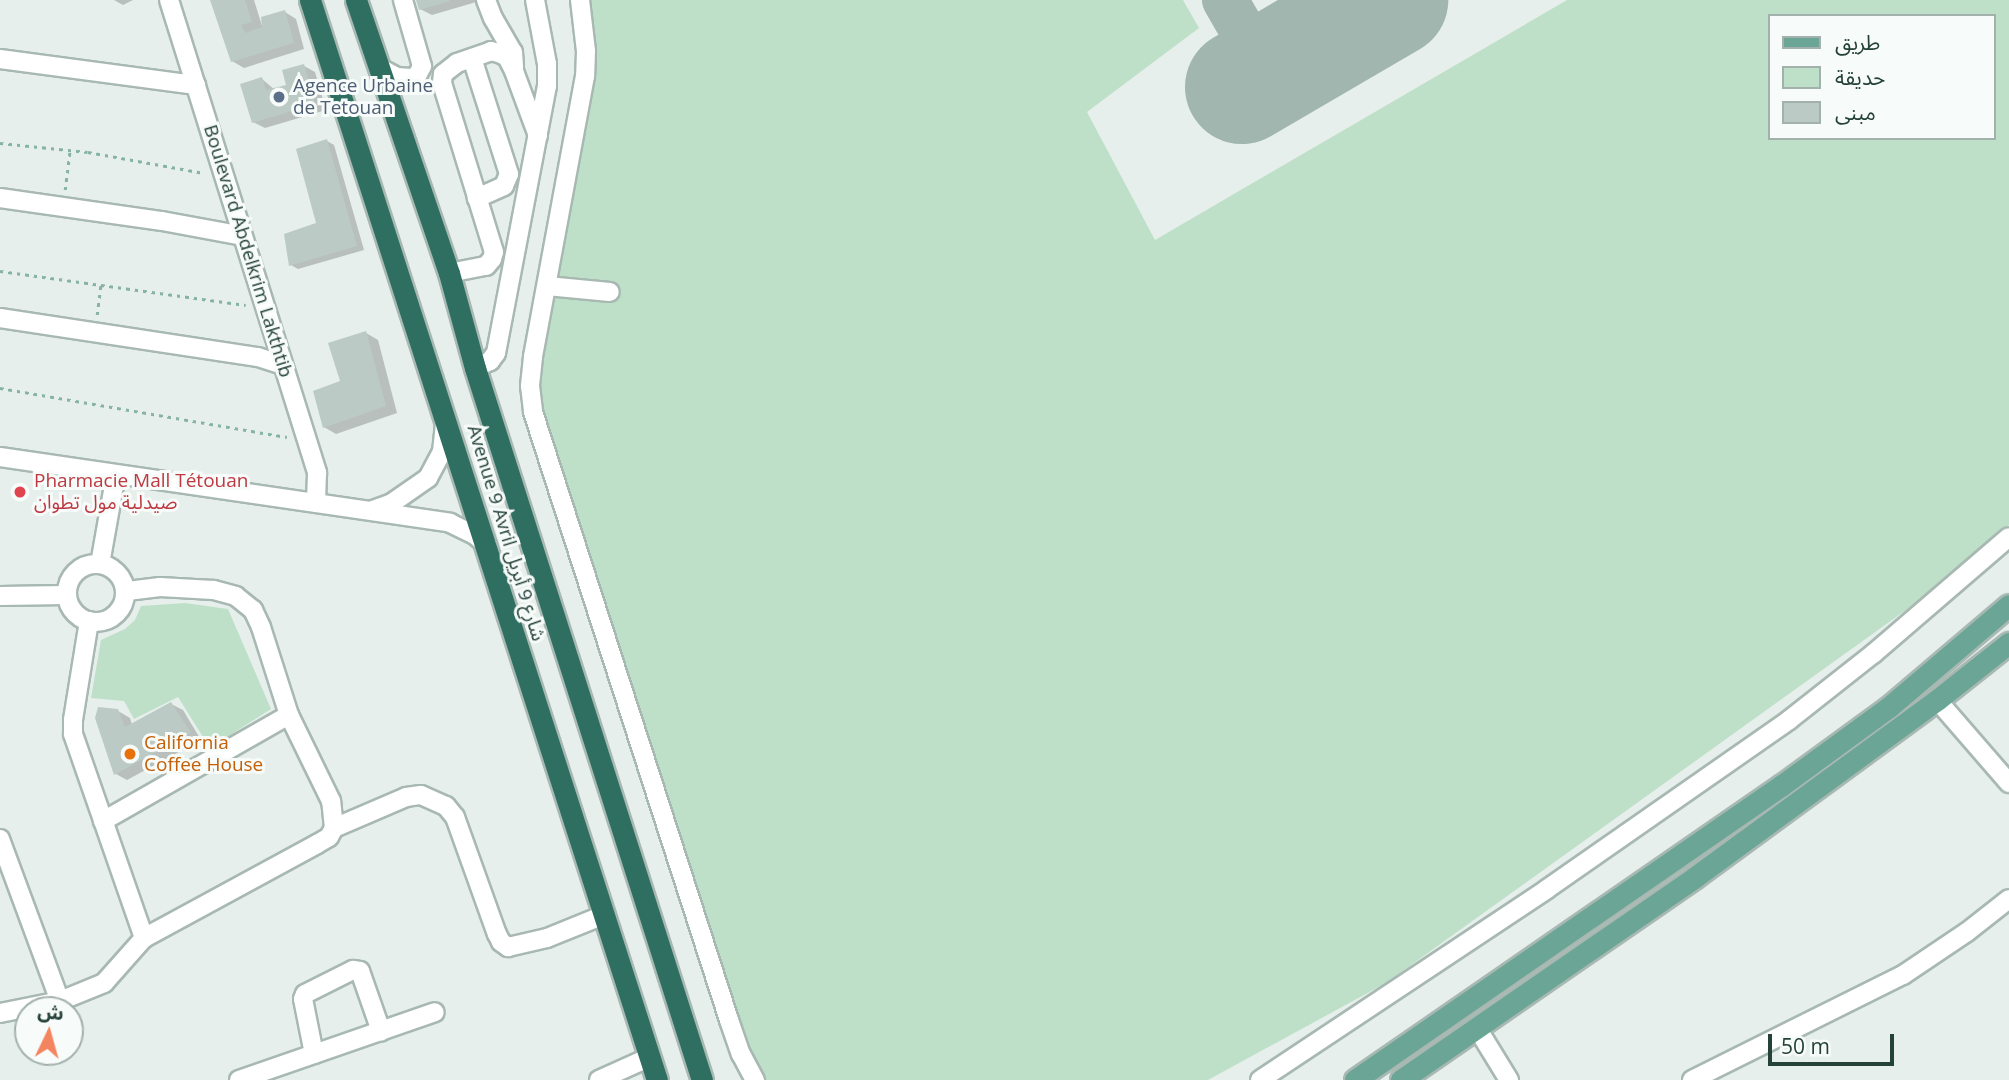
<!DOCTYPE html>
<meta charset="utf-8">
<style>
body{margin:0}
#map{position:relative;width:2009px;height:1080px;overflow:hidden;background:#e6efeb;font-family:"Open Sans","Noto Sans Arabic",sans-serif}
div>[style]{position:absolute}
.green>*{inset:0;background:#bfe0c8}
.shadow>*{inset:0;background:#0003}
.taxiway>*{height:46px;margin:-23px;padding:0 23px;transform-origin:23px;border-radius:23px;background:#a2b6b0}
.runway>*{height:114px;margin:-57px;padding:0 57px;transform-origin:57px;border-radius:57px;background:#a2b6b0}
.building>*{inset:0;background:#bbcac4}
.path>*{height:2.5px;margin-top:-1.25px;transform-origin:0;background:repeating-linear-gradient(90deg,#86b3a5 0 3.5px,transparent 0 8.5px)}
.roads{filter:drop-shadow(2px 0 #a8b8b2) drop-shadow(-2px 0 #a8b8b2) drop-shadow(0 2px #a8b8b2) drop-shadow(0 -2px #a8b8b2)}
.minor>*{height:18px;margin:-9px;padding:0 9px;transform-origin:9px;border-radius:9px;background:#fff}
.minor>.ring{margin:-9px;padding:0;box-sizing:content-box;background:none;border:18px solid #fff;border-radius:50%}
.major>*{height:21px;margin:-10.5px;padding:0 10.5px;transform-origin:10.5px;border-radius:10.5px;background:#6aa596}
.highway>*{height:21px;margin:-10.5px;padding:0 10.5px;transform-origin:10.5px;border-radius:10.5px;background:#2f6f62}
.dots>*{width:19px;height:19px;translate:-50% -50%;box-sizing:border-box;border:4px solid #f7fbf9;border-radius:50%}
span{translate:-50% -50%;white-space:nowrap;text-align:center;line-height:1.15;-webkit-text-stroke:6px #f7fbf9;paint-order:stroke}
.service-label{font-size:19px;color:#4e5e75}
.left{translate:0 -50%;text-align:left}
.street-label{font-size:19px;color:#24423a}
.health-label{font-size:19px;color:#be3a42}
.food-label{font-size:19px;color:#c56008}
.legend{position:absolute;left:1768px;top:14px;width:228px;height:126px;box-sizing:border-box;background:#f7fbf9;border:2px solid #a3b1ad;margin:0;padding:9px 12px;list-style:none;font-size:21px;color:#24423a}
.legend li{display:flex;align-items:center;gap:14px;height:35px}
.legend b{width:35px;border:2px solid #a3b1ad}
.north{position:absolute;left:14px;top:996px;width:70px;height:70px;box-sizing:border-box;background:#f7fbf9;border:2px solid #a3b1ad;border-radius:50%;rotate:5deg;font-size:19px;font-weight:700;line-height:28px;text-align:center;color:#24423a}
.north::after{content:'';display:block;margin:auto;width:24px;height:32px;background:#f4845f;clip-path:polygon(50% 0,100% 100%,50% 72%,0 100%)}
.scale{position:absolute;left:1768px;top:1034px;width:126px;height:32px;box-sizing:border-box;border:4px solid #24423a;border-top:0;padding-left:9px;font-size:21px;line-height:24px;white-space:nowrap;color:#24423a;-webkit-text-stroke:5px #f7fbf9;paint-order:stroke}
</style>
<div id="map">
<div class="green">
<i style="clip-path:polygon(evenodd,579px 0,1183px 0,1199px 28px,1087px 112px,1155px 240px,1567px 0,2009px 0,2009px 525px,1938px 587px,1386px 983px,1208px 1080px,762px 1080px,521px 401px,593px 65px,579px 0,1769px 16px,1993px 16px,1993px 138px,1769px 138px,1769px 16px)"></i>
<i style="clip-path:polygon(185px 603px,228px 609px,271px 709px,210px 748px,178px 697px,134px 719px,124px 701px,91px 698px,101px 640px,125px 629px,135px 620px,141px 606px)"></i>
</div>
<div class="shadow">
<i style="clip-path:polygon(114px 0,133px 0,123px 5px)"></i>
<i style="clip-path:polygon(212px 0,254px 0,262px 26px,285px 12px,296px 19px,304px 49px,244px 68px,232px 61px)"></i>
<i style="clip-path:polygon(418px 0,483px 0,432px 15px,420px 9px)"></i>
<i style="clip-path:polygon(304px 66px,315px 72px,326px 110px,265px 128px,253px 122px,262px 79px,275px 90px,288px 86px)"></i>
<i style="clip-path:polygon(327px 141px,334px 145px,364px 250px,298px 269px,291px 265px,318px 224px)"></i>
<i style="clip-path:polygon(366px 333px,378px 340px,397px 413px,336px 434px,324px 427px)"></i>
<i style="clip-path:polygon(171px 704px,183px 710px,201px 740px,127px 780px,116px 774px,118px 711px,130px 718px,132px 725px)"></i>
</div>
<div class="taxiway">
<i style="left:1225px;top:0;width:84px;rotate:60.1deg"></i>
</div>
<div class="runway">
<i style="left:1242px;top:87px;width:173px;rotate:-30.3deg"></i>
</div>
<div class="building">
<i style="clip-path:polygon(210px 0,245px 0,252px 22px,241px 25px,245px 33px,262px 27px,261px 17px,285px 10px,294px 43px,231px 62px)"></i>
<i style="clip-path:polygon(416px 0,449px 0,450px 1px,419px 10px)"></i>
<i style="clip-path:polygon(304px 64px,315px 104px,252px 123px,240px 84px,262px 77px,266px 90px,286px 85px,282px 70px)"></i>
<i style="clip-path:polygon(327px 139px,357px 246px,289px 266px,284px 234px,316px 223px,296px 149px)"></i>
<i style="clip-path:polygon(366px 331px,386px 406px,323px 428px,313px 391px,340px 381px,328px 343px)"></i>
<i style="clip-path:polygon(171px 702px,191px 733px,114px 775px,95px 718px,98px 707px,118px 709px,125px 727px)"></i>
</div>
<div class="path">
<i style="left:0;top:143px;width:88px;rotate:5.8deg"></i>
<i style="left:88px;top:152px;width:118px;rotate:10.3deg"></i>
<i style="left:65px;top:190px;width:38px;rotate:-83deg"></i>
<i style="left:0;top:271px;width:248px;rotate:7.9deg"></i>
<i style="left:97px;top:315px;width:31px;rotate:-83deg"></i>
<i style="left:0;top:388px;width:291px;rotate:9.7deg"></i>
</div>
<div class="roads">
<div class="minor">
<i style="left:169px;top:0;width:496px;rotate:72.6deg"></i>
<i style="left:317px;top:473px;width:30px;rotate:92deg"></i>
<i style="left:486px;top:0;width:19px;rotate:69deg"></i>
<i style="left:493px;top:18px;width:39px;rotate:60deg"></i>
<i style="left:513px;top:52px;width:16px;rotate:86deg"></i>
<i style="left:580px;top:0;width:51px;rotate:83.3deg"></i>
<i style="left:586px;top:51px;width:25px;rotate:92deg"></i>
<i style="left:585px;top:76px;width:286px;rotate:100.5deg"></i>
<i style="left:533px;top:357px;width:29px;rotate:96deg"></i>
<i style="left:530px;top:386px;width:26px;rotate:83deg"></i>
<i style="left:533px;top:412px;width:639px;rotate:72.13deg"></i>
<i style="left:729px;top:1020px;width:36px;rotate:71deg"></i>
<i style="left:741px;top:1054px;width:30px;rotate:62deg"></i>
<i style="left:472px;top:58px;width:122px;rotate:72.3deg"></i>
<i style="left:509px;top:174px;width:13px;rotate:113deg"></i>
<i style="left:504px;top:186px;width:30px;rotate:156deg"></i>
<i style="left:0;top:59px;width:198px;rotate:7.6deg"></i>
<i style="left:380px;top:68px;width:19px;rotate:28deg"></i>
<i style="left:397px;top:77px;width:14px;rotate:4deg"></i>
<i style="left:411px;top:78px;width:6px;rotate:-18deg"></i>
<i style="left:417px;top:76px;width:11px;rotate:-63deg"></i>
<i style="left:422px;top:66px;width:69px;rotate:-106.1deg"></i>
<i style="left:0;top:198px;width:164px;rotate:8.1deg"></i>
<i style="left:162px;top:221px;width:82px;rotate:10.5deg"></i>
<i style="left:449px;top:273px;width:38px;rotate:-11deg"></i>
<i style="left:486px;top:266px;width:9px;rotate:-49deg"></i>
<i style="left:492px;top:259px;width:7px;rotate:-74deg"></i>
<i style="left:494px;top:252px;width:177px;rotate:-107.1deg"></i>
<i style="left:442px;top:83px;width:9px;rotate:-84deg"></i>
<i style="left:443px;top:74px;width:18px;rotate:-38deg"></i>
<i style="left:457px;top:63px;width:36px;rotate:-19deg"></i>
<i style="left:491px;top:51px;width:8px;rotate:14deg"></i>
<i style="left:499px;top:53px;width:9px;rotate:27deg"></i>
<i style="left:507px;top:57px;width:16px;rotate:63deg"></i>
<i style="left:514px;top:71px;width:69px;rotate:69.7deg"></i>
<i style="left:547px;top:286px;width:63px;rotate:5.4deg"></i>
<i style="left:0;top:318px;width:261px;rotate:8.6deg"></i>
<i style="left:258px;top:357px;width:26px;rotate:18deg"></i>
<i style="left:475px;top:368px;width:17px;rotate:-25deg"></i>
<i style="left:490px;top:361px;width:10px;rotate:-53deg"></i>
<i style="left:496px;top:353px;width:272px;rotate:-79.2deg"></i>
<i style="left:547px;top:86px;width:22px;rotate:-90deg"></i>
<i style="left:547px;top:64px;width:65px;rotate:-100.6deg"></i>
<i style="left:0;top:457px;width:455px;rotate:8.3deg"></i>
<i style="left:450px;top:523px;width:28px;rotate:26deg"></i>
<i style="left:475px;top:535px;width:16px;rotate:40deg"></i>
<i style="left:373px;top:510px;width:20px;rotate:-20deg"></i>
<i style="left:392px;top:503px;width:44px;rotate:-34.8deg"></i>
<i style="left:428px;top:478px;width:30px;rotate:-62deg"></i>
<i style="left:442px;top:452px;width:28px;rotate:-84deg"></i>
<i class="ring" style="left:67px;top:564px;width:40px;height:40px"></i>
<i style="left:100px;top:564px;width:91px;rotate:-79.9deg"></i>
<i style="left:0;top:596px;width:66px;rotate:-0.9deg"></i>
<i style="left:89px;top:621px;width:100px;rotate:99.2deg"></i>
<i style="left:73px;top:720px;width:14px;rotate:90deg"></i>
<i style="left:73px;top:734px;width:216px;rotate:70.8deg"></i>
<i style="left:1937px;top:700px;width:110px;rotate:49.1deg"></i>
<i style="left:103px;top:821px;width:214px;rotate:-29.7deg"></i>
<i style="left:334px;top:828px;width:78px;rotate:-23.3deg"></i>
<i style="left:406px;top:797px;width:15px;rotate:-8deg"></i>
<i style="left:421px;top:795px;width:27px;rotate:24deg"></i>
<i style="left:446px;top:806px;width:14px;rotate:51deg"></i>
<i style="left:455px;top:817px;width:124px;rotate:70.3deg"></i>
<i style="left:497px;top:934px;width:9px;rotate:63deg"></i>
<i style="left:501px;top:942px;width:9px;rotate:36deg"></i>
<i style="left:508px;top:947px;width:40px;rotate:-13deg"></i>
<i style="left:547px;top:938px;width:61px;rotate:-22deg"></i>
<i style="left:0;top:839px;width:173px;rotate:69.7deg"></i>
<i style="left:0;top:1013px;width:61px;rotate:-11.3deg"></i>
<i style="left:60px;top:1001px;width:48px;rotate:-22.2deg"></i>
<i style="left:104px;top:983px;width:60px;rotate:-48.4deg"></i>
<i style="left:144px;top:938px;width:197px;rotate:-28.5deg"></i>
<i style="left:317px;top:844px;width:14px;rotate:-30deg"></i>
<i style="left:329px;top:837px;width:10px;rotate:-61deg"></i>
<i style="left:334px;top:828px;width:27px;rotate:-96deg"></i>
<i style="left:331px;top:801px;width:96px;rotate:-116deg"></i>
<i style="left:289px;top:715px;width:92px;rotate:-107.7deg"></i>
<i style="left:261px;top:627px;width:19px;rotate:-115deg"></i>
<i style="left:253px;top:610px;width:22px;rotate:-141deg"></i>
<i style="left:236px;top:596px;width:24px;rotate:-165deg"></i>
<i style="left:213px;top:590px;width:53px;rotate:-176.8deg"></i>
<i style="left:160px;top:587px;width:35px;rotate:173deg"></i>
<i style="left:1477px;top:1028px;width:61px;rotate:58.4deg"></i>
<i style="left:314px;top:1054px;width:56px;rotate:-101.3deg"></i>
<i style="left:303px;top:999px;width:5px;rotate:-68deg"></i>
<i style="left:305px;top:994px;width:54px;rotate:-26.6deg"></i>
<i style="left:353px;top:970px;width:7px;rotate:8deg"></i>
<i style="left:360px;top:971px;width:64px;rotate:70.7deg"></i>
<i style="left:239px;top:1080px;width:207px;rotate:-19.1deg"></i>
<i style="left:599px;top:1080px;width:56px;rotate:-24.3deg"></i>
<i style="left:1260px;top:1080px;width:345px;rotate:-33.6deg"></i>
<i style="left:1547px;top:889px;width:295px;rotate:-34.9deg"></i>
<i style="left:1789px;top:720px;width:107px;rotate:-38.2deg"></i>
<i style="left:1873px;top:654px;width:179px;rotate:-40.7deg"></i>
<i style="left:1692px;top:1080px;width:236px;rotate:-26.5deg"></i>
<i style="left:1903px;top:975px;width:77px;rotate:-33.9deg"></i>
<i style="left:1967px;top:932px;width:53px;rotate:-38.2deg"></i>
</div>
<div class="major">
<i style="left:1355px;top:1080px;width:519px;rotate:-34.64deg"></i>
<i style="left:1782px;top:785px;width:132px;rotate:-36.1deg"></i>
<i style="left:1889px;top:707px;width:157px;rotate:-40.4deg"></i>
<i style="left:1401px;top:1080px;width:357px;rotate:-34.6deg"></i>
<i style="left:1695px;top:877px;width:300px;rotate:-36.2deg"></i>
<i style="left:1937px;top:700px;width:92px;rotate:-38.4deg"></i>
</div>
<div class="highway">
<i style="left:310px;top:0;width:1134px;rotate:72.19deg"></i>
<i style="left:356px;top:0;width:288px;rotate:71.2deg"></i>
<i style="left:449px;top:273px;width:98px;rotate:74.7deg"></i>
<i style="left:475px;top:368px;width:747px;rotate:72.32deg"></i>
</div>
</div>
<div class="dots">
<i style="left:279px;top:97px;background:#5c6f8a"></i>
<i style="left:20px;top:492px;background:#e0444e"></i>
<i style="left:130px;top:754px;background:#e8710a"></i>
</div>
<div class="service-label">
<span class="left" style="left:293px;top:97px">Agence Urbaine<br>de Tetouan</span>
</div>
<div class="street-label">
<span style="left:248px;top:251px;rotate:73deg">Boulevard Abdelkrim Lakthtib</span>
<span style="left:506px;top:533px;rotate:73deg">Avenue 9 Avril شارع 9 أبريل</span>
</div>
<div class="health-label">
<span class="left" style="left:34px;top:492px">Pharmacie Mall Tétouan<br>صيدلية مول تطوان</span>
</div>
<div class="food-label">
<span class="left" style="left:144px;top:754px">California<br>Coffee House</span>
</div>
<ul class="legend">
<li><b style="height:9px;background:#6aa596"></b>طريق</li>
<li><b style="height:19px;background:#bfe0c8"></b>حديقة</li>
<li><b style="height:19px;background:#bbcac4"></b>مبنى</li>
</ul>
<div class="north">ش</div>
<div class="scale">50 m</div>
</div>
